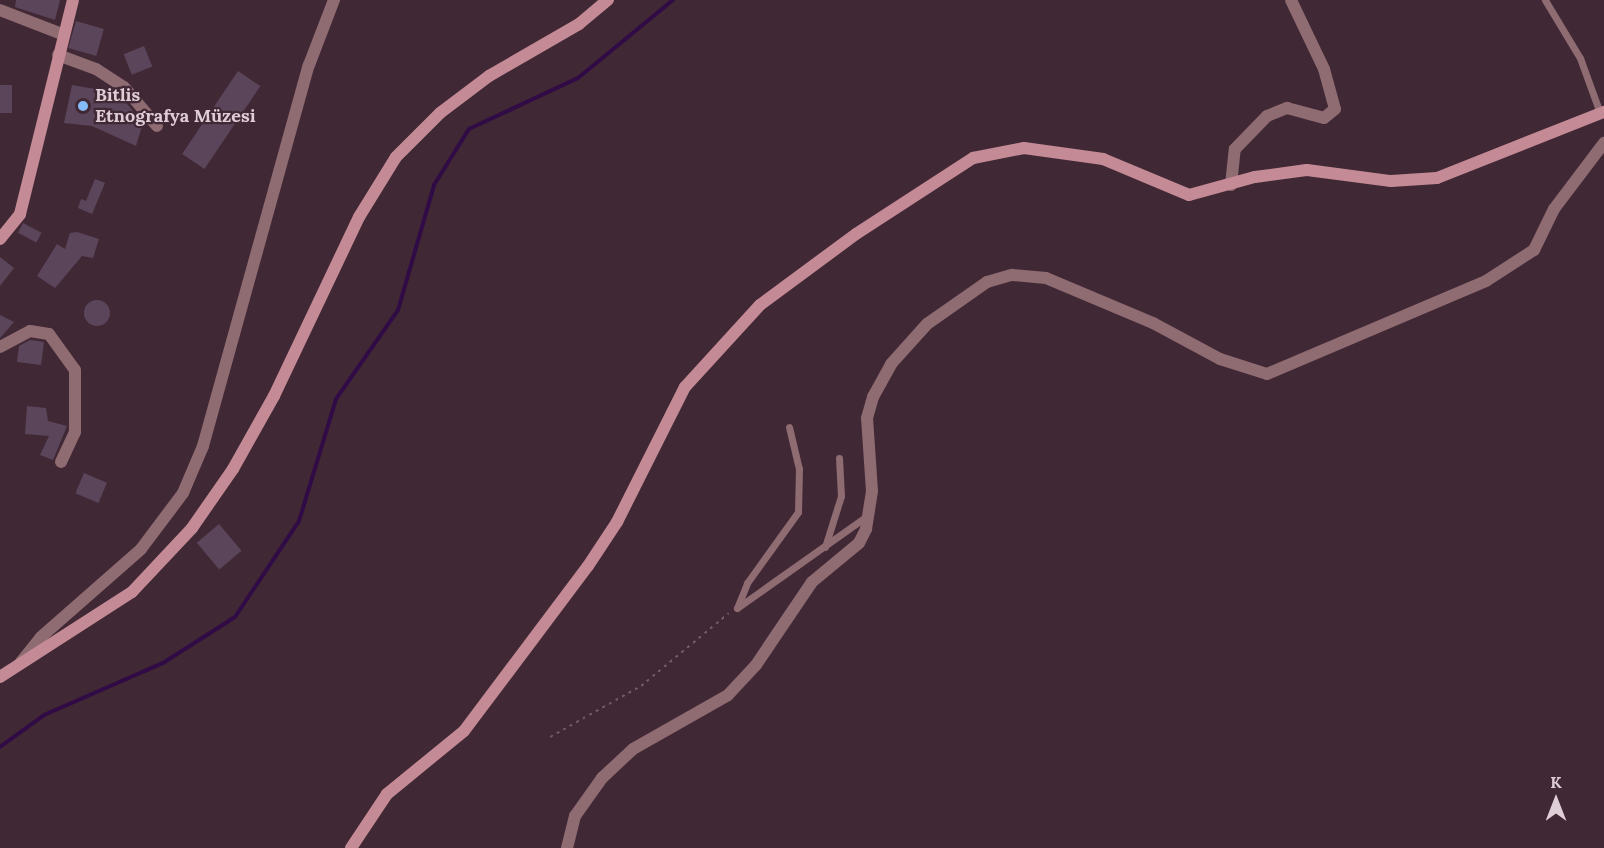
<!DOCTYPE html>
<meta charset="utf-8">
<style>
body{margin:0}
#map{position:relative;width:1604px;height:848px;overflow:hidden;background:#412835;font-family:Lora,serif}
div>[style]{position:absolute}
.stream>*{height:4px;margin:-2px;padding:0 2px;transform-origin:2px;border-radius:2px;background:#300b45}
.building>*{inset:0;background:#5b455a;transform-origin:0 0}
.round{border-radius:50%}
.path>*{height:2px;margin-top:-1px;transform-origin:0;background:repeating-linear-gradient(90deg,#735c68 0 3px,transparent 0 7.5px)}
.lane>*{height:7px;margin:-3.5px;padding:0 3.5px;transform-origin:3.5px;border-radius:3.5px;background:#8f6b72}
.street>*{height:12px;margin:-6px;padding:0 6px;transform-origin:6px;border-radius:6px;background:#8f6b72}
.secondary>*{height:12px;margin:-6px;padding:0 6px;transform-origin:6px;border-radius:6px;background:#c48b96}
.dots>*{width:16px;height:16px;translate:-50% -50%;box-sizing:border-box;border:3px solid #412835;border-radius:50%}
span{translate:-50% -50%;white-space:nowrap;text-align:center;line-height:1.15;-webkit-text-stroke:4.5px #412835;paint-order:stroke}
.poi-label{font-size:18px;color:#e0ced7;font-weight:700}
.left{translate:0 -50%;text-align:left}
.north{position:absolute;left:1526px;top:770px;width:60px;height:60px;-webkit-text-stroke:4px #412835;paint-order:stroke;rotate:0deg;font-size:16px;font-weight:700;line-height:24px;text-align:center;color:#e0ced7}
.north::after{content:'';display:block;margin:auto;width:21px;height:27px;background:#e0ced7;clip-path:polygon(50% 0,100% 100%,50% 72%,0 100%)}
</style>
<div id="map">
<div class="stream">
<i style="left:0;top:747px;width:54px;rotate:-36deg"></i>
<i style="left:44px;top:715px;width:130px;rotate:-23.6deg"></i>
<i style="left:163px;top:663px;width:85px;rotate:-32.6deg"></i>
<i style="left:235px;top:617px;width:115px;rotate:-56.3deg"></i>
<i style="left:299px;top:521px;width:127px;rotate:-73.1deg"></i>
<i style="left:336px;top:399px;width:108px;rotate:-55.1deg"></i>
<i style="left:398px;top:310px;width:130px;rotate:-73.9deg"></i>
<i style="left:434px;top:185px;width:66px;rotate:-58deg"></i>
<i style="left:469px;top:129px;width:120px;rotate:-25.1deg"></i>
<i style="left:578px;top:78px;width:123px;rotate:-39.4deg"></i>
</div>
<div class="building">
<i style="clip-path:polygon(16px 0,60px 0,55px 20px,15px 7px)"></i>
<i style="left:76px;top:21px;width:29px;height:28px;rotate:16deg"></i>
<i style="left:144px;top:46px;width:22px;height:22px;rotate:68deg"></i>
<i style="left:238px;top:71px;width:27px;height:100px;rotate:34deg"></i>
<i style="left:0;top:85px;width:12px;height:28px"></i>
<i style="clip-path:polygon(72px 85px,118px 93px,143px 123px,136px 146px,92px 126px,64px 123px)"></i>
<i style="clip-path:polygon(95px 179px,105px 183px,92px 214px,78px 208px,81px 199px,86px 201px)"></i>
<i style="left:23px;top:223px;width:21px;height:11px;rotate:28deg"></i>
<i style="clip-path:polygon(77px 232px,99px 239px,93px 258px,82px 256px,55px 288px,37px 276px,57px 244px,65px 249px,70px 233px)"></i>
<i style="clip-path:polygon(0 257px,14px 268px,0 286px)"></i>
<i class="round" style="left:84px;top:300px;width:26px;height:26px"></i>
<i style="clip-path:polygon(0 315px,14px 322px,0 338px)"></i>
<i style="clip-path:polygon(30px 340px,44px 342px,41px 365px,17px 362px,19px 346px)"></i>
<i style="clip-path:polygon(27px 406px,46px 408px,48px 421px,67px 426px,53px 460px,40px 455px,49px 436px,25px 434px)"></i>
<i style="left:84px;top:473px;width:25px;height:22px;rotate:23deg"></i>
<i style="left:219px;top:524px;width:35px;height:29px;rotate:50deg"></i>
</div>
<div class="path">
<i style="left:550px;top:737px;width:104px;rotate:-29.3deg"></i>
<i style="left:641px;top:686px;width:114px;rotate:-39.7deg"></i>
</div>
<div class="lane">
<i style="left:1545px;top:0;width:68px;rotate:58.9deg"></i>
<i style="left:1580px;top:58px;width:59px;rotate:70deg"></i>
<i style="left:825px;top:547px;width:53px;rotate:-72.6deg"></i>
<i style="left:841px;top:496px;width:38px;rotate:-93deg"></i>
<i style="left:737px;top:608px;width:27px;rotate:-68deg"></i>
<i style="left:747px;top:583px;width:87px;rotate:-54.3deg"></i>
<i style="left:798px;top:512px;width:43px;rotate:-88.7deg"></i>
<i style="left:799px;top:469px;width:43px;rotate:-103.4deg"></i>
<i style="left:737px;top:608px;width:159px;rotate:-35.3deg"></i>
</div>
<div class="street">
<i style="left:0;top:10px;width:66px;rotate:21.2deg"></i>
<i style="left:58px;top:55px;width:40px;rotate:20.2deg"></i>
<i style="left:96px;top:69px;width:33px;rotate:33deg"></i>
<i style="left:124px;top:87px;width:51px;rotate:49.8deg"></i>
<i style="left:1231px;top:185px;width:36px;rotate:-84deg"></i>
<i style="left:1235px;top:149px;width:46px;rotate:-45.9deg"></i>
<i style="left:1267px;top:116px;width:22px;rotate:-22deg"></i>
<i style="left:1287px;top:108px;width:38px;rotate:15deg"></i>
<i style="left:1324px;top:118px;width:14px;rotate:-39deg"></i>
<i style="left:1335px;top:109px;width:41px;rotate:-105.4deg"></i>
<i style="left:1324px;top:69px;width:76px;rotate:-115.6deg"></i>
<i style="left:0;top:347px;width:34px;rotate:-28deg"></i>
<i style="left:30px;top:331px;width:19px;rotate:9deg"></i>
<i style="left:49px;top:334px;width:44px;rotate:54.2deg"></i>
<i style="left:75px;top:370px;width:62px;rotate:90deg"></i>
<i style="left:75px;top:432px;width:33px;rotate:115deg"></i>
<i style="left:21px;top:662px;width:32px;rotate:-51deg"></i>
<i style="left:41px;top:637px;width:133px;rotate:-41.3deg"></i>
<i style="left:141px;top:549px;width:70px;rotate:-53.1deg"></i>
<i style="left:183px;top:493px;width:51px;rotate:-66.9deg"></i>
<i style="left:203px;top:446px;width:395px;rotate:-74.5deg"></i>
<i style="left:309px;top:65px;width:70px;rotate:-69deg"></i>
<i style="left:567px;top:848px;width:33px;rotate:-76deg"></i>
<i style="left:575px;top:816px;width:47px;rotate:-54.6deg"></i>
<i style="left:602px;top:778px;width:42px;rotate:-43.1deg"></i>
<i style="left:633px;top:749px;width:109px;rotate:-29.6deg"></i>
<i style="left:728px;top:695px;width:41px;rotate:-47deg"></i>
<i style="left:756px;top:665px;width:100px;rotate:-56deg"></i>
<i style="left:812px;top:582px;width:61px;rotate:-39.7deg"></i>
<i style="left:859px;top:543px;width:16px;rotate:-63deg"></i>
<i style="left:866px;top:529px;width:38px;rotate:-81deg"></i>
<i style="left:872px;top:491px;width:73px;rotate:-93.9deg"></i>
<i style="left:867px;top:418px;width:22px;rotate:-74deg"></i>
<i style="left:873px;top:397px;width:38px;rotate:-61deg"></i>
<i style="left:891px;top:364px;width:54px;rotate:-48deg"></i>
<i style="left:927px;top:324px;width:73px;rotate:-35deg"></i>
<i style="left:987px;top:282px;width:26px;rotate:-16deg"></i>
<i style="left:1012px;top:275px;width:34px;rotate:5deg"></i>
<i style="left:1046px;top:278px;width:116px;rotate:22.8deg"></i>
<i style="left:1153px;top:323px;width:76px;rotate:28.2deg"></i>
<i style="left:1220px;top:359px;width:49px;rotate:17.7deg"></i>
<i style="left:1267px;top:374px;width:238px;rotate:-23deg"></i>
<i style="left:1486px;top:281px;width:57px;rotate:-32.9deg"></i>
<i style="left:1534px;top:250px;width:46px;rotate:-64deg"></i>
<i style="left:1554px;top:209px;width:83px;rotate:-52.9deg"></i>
</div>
<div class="secondary">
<i style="left:0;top:239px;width:32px;rotate:-51deg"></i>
<i style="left:20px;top:214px;width:220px;rotate:-76.1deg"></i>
<i style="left:0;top:677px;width:157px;rotate:-32.8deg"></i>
<i style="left:132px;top:592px;width:88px;rotate:-46.8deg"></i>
<i style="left:192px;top:528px;width:72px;rotate:-55.2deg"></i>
<i style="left:233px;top:469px;width:84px;rotate:-60.7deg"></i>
<i style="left:274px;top:396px;width:198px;rotate:-64.6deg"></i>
<i style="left:359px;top:217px;width:70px;rotate:-58.3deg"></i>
<i style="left:396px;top:157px;width:62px;rotate:-45deg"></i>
<i style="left:440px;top:113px;width:61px;rotate:-37.1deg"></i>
<i style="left:489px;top:76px;width:104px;rotate:-30deg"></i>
<i style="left:579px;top:24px;width:38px;rotate:-40deg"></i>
<i style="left:351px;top:848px;width:65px;rotate:-56.3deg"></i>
<i style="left:387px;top:794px;width:99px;rotate:-39.3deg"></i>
<i style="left:464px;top:731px;width:206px;rotate:-53.1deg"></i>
<i style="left:588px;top:566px;width:53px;rotate:-56.6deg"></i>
<i style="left:617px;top:522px;width:151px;rotate:-63.3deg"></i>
<i style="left:685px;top:387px;width:111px;rotate:-47.6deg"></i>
<i style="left:760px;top:305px;width:119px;rotate:-36.5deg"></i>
<i style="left:856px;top:234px;width:140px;rotate:-33deg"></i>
<i style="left:973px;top:158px;width:52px;rotate:-11.1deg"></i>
<i style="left:1024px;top:148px;width:80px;rotate:7.9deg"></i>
<i style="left:1103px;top:159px;width:93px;rotate:22.7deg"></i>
<i style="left:1189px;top:195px;width:68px;rotate:-15.3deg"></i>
<i style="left:1255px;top:177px;width:52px;rotate:-7.7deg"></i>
<i style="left:1307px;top:170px;width:85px;rotate:7.5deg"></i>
<i style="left:1391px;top:181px;width:46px;rotate:-3.7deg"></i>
<i style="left:1437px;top:178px;width:180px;rotate:-21.6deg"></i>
</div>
<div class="dots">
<i style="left:83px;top:106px;background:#84bcfb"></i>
</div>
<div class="poi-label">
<span class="left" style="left:95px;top:106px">Bitlis<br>Etnografya Müzesi</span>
</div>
<div class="north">K</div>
</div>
